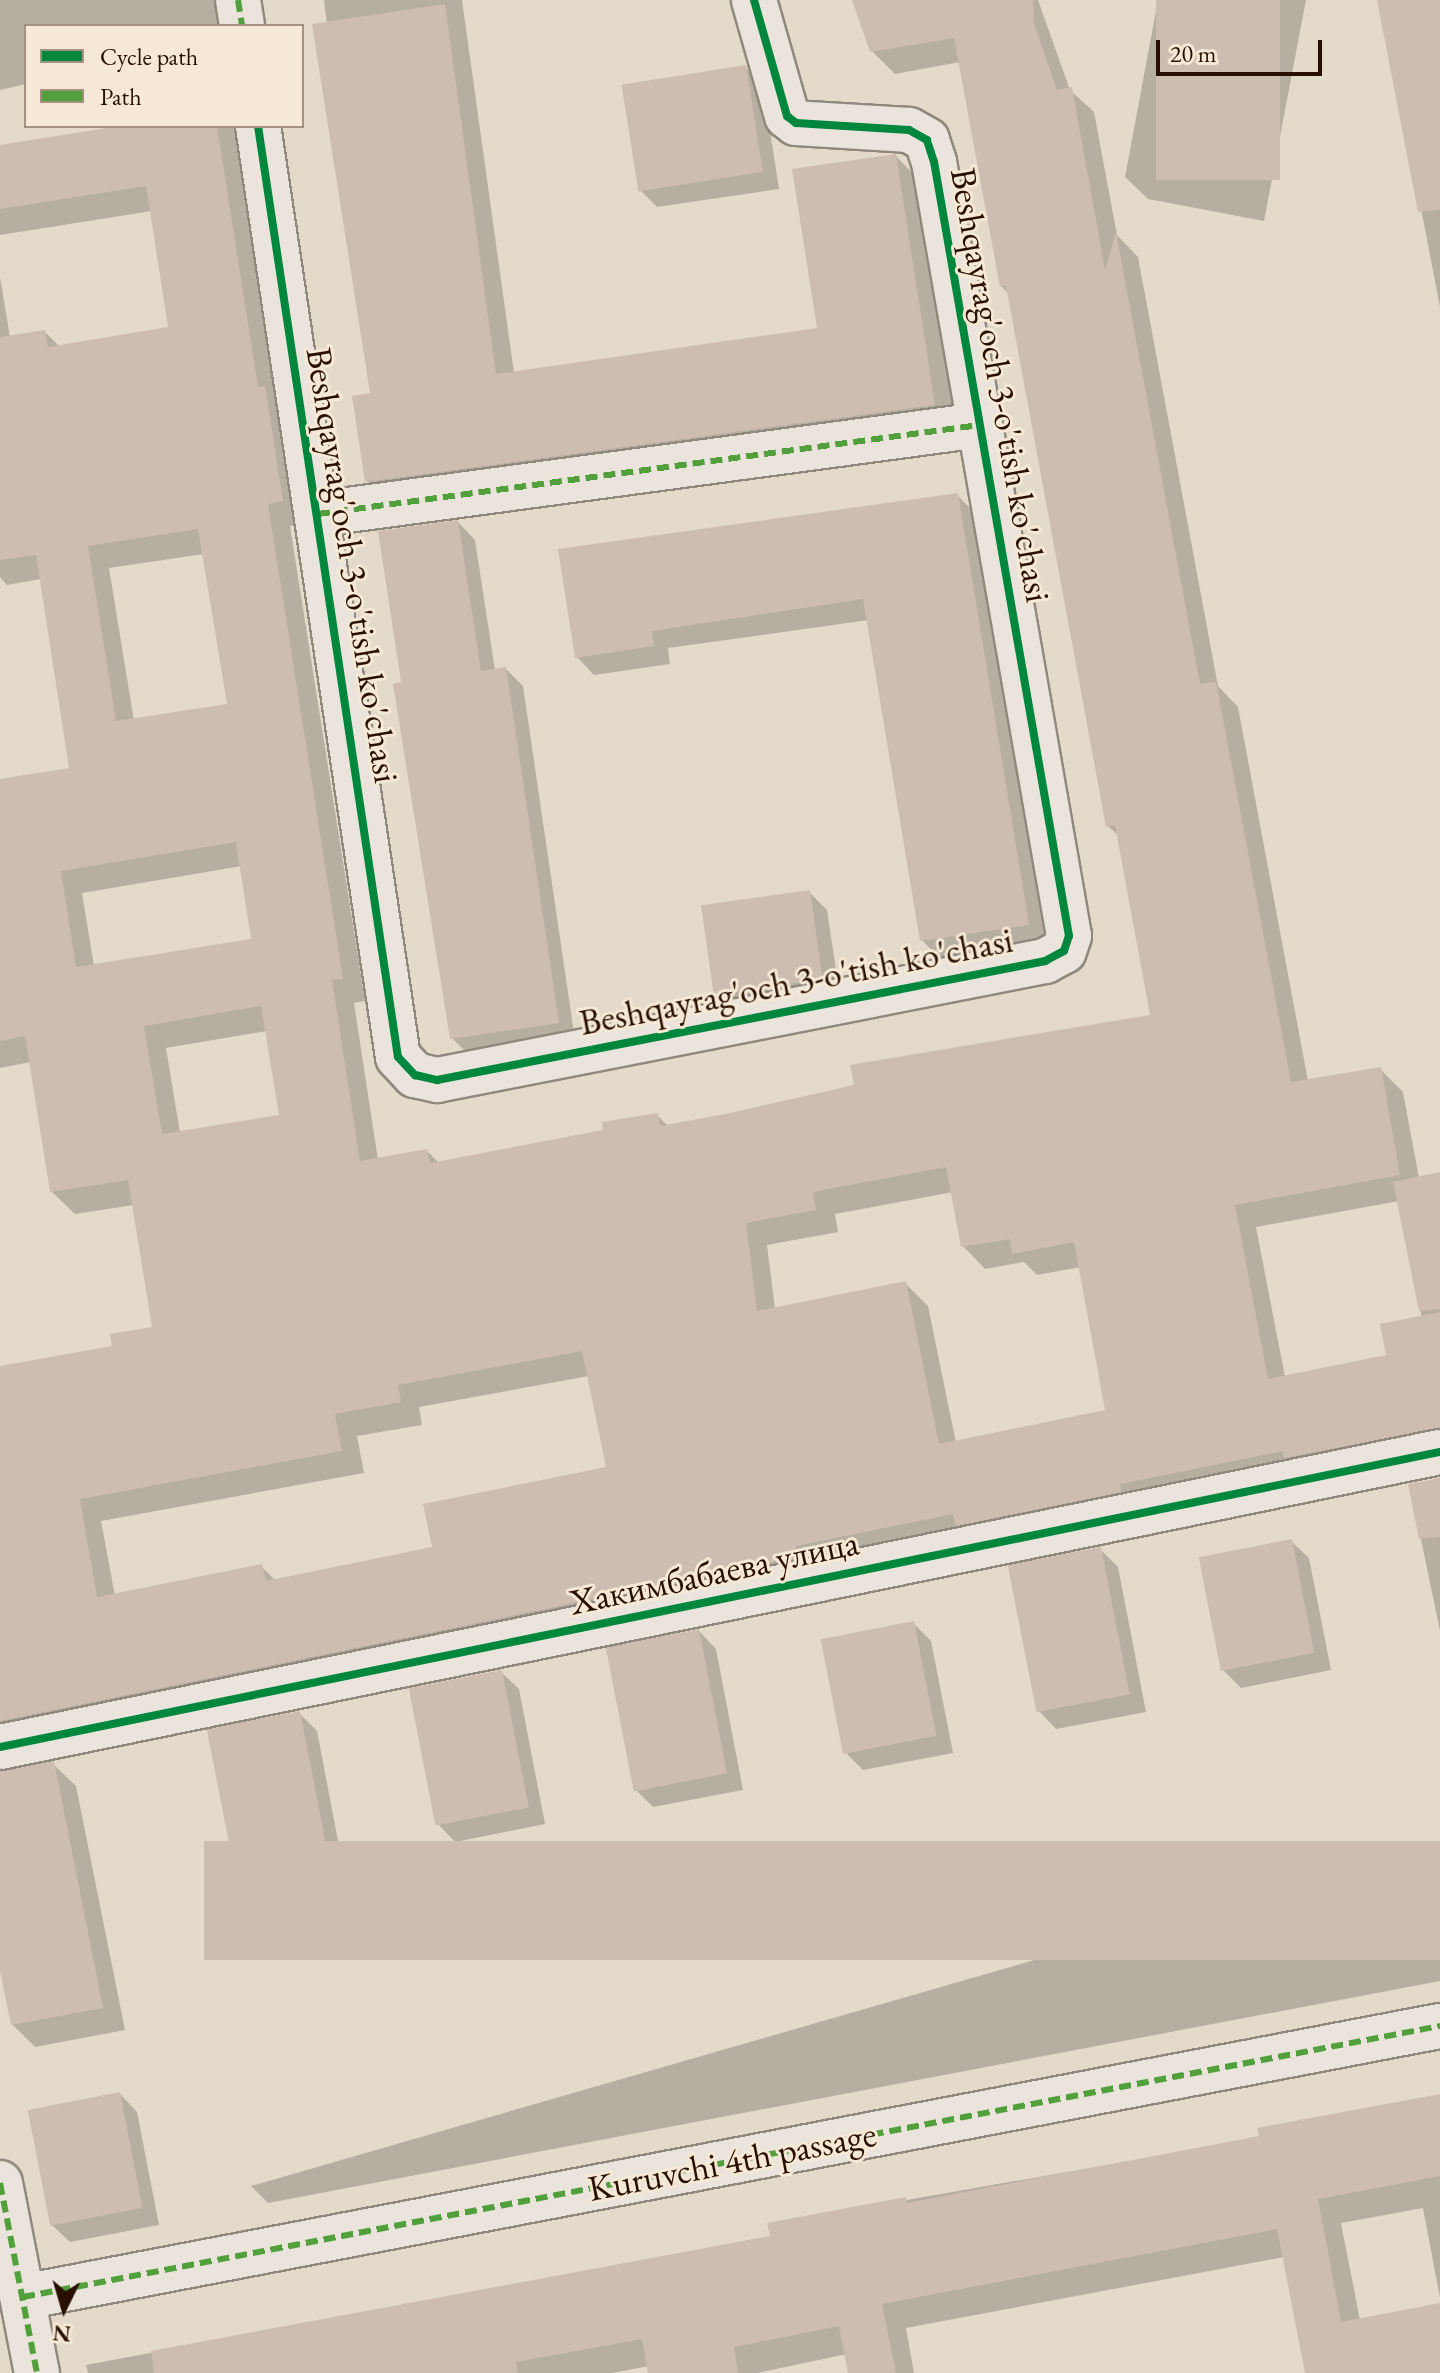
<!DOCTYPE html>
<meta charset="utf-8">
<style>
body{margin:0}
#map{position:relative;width:1440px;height:2373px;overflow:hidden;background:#e4dac9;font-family:"EB Garamond",serif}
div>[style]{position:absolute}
.shadow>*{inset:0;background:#0003}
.building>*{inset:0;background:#cdbdb1;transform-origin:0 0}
.roads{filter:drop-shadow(2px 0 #90887d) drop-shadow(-2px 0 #90887d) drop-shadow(0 2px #90887d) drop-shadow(0 -2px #90887d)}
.street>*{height:44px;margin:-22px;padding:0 22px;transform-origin:22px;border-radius:22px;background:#eae4dc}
.quiet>*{height:6px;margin-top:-3px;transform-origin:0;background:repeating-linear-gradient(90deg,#51a03c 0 12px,transparent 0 18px)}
.cycleway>*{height:8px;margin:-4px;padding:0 4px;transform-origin:4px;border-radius:4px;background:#00873e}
span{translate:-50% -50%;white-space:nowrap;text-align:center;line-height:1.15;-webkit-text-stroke:6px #f5e9d5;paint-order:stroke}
.street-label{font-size:36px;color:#290f00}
.legend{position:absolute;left:24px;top:24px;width:280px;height:104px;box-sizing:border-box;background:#f5e9d5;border:2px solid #a39280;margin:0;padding:10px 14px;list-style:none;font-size:24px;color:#290f00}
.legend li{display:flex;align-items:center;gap:16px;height:40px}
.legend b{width:40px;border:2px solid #a39280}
.north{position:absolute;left:24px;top:2269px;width:80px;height:80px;-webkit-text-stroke:6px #f5e9d5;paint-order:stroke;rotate:185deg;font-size:22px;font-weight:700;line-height:32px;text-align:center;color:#290f00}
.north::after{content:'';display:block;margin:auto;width:28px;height:36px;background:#290f00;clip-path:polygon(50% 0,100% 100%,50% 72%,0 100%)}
.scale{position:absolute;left:1156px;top:40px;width:166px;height:36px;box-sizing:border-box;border:4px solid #290f00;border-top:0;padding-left:10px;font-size:24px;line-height:28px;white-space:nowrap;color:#290f00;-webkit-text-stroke:6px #f5e9d5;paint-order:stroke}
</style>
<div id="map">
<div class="shadow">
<i style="clip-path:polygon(0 0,222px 0,224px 9px,217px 10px,219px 26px,26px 26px,26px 84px,0 90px)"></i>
<i style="clip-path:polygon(324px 0,462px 0,514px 373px,819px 330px,896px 156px,918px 179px,956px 427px,390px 504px,367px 481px,373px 395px)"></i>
<i style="clip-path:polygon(evenodd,854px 0,1038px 0,1070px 90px,1094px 112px,1117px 235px,1138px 257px,1218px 686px,1238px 707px,1308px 1081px,1380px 1069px,1403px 1092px,1419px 1178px,1440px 1174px,1440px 1453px,0 1761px,0 1368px,114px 1347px,154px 1328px,134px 1205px,75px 1214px,52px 1192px,31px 1062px,0 1068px,0 781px,72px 769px,41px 579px,7px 585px,0 577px,0 277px,10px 337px,45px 332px,60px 347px,170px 328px,152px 211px,0 235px,0 147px,131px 126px,235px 126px,279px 403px,305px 524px,290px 526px,365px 1001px,354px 1003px,378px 1160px,427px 1151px,439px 1163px,605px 1132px,657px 1115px,668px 1126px,726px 1116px,1153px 1017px,1119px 836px,1108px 826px,1009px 294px,1001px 286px,960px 62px,895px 74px,872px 51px,854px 0,204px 554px,229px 706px,134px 721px,109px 568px,204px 554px,854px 0,242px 866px,254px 941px,94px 966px,82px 893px,242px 866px,854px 0,267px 1031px,281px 1117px,180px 1133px,166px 1048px,267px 1031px,854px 0,953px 1192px,963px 1246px,985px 1269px,1024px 1262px,1037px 1275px,1081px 1267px,1107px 1412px,956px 1443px,928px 1306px,905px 1283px,775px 1309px,767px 1245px,838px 1232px,835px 1214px,953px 1192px,854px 0,1399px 1201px,1422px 1318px,1388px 1356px,1285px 1377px,1256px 1227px,1399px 1201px,854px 0,589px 1376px,608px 1468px,435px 1549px,276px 1581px,261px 1566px,115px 1596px,101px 1521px,364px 1473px,357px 1436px,422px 1425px,419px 1407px,589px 1376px)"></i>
<i style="clip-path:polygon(1158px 0,1306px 0,1264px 221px,1148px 199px,1125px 177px)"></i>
<i style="clip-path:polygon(1381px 0,1440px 0,1440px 307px)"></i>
<i style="clip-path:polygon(745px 67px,763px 85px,779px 189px,657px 207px,639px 189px)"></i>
<i style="clip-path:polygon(957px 495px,975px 513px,1045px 942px,939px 958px,922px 940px,869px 620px,668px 648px,670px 664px,594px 675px,577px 657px)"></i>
<i style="clip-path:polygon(458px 522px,475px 540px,495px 670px,506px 669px,523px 686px,575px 1040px,470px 1056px,452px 1038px,403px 684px)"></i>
<i style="clip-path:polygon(809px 892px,827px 910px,840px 996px,734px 1015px,717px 997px)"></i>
<i style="clip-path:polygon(1440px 1478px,1440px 1631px,1410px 1486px)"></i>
<i style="clip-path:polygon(1291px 1541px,1309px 1558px,1331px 1670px,1241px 1688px,1224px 1671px)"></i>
<i style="clip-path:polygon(1100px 1549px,1118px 1567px,1146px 1712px,1056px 1729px,1039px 1711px)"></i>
<i style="clip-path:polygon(913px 1623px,931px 1641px,953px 1753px,863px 1770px,845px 1752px)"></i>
<i style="clip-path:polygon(699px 1631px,716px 1649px,743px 1790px,653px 1807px,636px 1790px)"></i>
<i style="clip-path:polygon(501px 1672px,519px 1689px,545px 1824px,455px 1842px,438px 1824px)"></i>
<i style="clip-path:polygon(299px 1713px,317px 1731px,343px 1867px,253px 1884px,235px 1866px)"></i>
<i style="clip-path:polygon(53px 1764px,76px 1786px,125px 2030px,35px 2047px,12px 2024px,0 1962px,0 1772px)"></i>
<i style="clip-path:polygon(1440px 1843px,1440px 1981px,268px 2203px,251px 2186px)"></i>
<i style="clip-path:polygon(120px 2094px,137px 2112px,159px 2225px,70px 2242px,52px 2225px)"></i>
<i style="clip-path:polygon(1440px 2095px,1440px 2298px,1423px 2208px,1341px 2223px,1360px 2320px,1440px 2305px,1440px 2373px,1307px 2373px,1284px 2257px,906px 2328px,914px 2373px,850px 2373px,847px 2354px,757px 2373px,650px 2373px,649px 2366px,612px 2373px,88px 2373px,86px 2365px,772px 2237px,769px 2224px,1262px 2138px)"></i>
</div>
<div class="building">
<i style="clip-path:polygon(evenodd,852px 0,1033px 0,1034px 24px,1057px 90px,1072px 87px,1105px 270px,1116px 232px,1200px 684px,1216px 682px,1291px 1082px,1381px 1067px,1400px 1175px,1235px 1205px,1268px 1379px,1386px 1355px,1380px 1324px,1440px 1312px,1440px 1428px,1284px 1458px,1283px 1451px,1120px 1484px,1121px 1492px,956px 1526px,953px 1514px,796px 1546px,798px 1557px,0 1721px,0 1366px,112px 1346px,110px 1334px,152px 1327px,128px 1180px,50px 1192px,25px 1036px,0 1041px,0 779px,69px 768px,36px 555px,0 560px,0 337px,45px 330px,48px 347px,168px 327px,146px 186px,0 209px,0 145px,119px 126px,217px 126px,258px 387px,265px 386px,283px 501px,268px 504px,343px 979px,332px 980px,360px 1161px,427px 1149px,430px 1163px,603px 1130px,602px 1122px,658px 1113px,660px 1126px,725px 1114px,854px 1085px,850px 1065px,1150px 1015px,1115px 825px,1106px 827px,1006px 286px,1000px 287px,954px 38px,870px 52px,852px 0,198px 529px,227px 704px,116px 721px,88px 546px,198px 529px,852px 0,236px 842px,251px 939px,76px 967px,61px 871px,236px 842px,852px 0,261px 1006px,279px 1115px,162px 1134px,144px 1026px,261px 1006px,852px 0,946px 1167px,961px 1247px,1010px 1239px,1012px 1254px,1074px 1242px,1105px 1410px,939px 1444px,906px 1281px,757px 1311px,746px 1223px,816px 1210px,813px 1192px,946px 1167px,852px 0,582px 1351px,606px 1467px,423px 1504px,432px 1547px,266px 1581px,262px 1564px,97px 1597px,80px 1499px,342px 1451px,335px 1414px,401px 1402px,398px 1385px,582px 1351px)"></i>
<i style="left:1156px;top:0;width:124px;height:180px"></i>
<i style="clip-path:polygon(1377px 0,1440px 0,1440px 210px,1418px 212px)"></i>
<i style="clip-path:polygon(445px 4px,496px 374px,817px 328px,792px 169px,896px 154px,935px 405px,365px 482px,352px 396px,370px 393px,312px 24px)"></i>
<i style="left:746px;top:65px;width:108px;height:126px;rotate:81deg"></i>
<i style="clip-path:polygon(958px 493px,1029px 925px,920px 941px,863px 599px,652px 631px,654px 646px,575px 658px,558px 549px)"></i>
<i style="clip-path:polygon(458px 520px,481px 671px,506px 667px,559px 1023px,450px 1039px,393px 684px,401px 682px,378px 531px)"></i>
<i style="left:810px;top:890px;width:90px;height:110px;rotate:82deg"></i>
<i style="clip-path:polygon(1440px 1172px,1440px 1309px,1419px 1311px,1393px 1182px)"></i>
<i style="clip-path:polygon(1440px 1478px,1440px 1537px,1419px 1539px,1408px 1484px)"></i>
<i style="left:1292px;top:1539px;width:116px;height:95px;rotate:79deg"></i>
<i style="left:1101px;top:1547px;width:150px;height:95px;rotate:79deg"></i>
<i style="left:914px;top:1621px;width:117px;height:95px;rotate:79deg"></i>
<i style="left:699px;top:1629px;width:147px;height:95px;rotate:79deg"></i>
<i style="left:502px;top:1670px;width:140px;height:95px;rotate:79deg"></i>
<i style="left:300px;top:1711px;width:142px;height:95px;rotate:79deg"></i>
<i style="clip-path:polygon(54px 1761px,103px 2008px,11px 2025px,0 1971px,0 1771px)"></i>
<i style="left:1440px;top:1841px;width:119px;height:1236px;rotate:90deg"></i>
<i style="left:120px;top:2092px;width:118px;height:94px;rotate:79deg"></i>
<i style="clip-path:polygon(1440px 2094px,1440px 2176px,1318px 2199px,1341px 2322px,1440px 2303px,1440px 2373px,1305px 2373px,1277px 2229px,882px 2304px,896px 2373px,848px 2373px,839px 2326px,734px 2347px,738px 2373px,648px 2373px,642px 2339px,516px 2362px,518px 2373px,154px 2373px,151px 2351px,770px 2236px,767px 2223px,906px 2197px,907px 2203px,1259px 2136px,1257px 2128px)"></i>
</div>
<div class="roads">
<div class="street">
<i style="left:238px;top:0;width:26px;rotate:81deg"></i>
<i style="left:258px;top:126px;width:941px;rotate:81.45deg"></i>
<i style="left:398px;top:1057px;width:25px;rotate:47deg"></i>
<i style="left:415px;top:1075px;width:23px;rotate:13deg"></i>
<i style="left:437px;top:1080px;width:620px;rotate:-11.07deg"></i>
<i style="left:1045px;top:961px;width:21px;rotate:-28deg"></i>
<i style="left:1064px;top:951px;width:16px;rotate:-72deg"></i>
<i style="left:1069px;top:936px;width:786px;rotate:-99.89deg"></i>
<i style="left:934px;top:162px;width:23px;rotate:-108deg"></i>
<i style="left:927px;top:140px;width:21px;rotate:-151deg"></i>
<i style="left:909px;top:130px;width:113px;rotate:-176.5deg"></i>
<i style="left:796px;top:123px;width:11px;rotate:-142deg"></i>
<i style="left:787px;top:116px;width:121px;rotate:-105.9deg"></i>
<i style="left:318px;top:514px;width:668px;rotate:-7.66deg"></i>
<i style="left:0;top:1747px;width:1470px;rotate:-11.58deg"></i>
<i style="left:0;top:2183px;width:194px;rotate:79deg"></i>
<i style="left:23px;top:2297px;width:1443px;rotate:-10.83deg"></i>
</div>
</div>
<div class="quiet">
<i style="left:238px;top:0;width:26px;rotate:81deg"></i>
<i style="left:318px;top:514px;width:668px;rotate:-7.66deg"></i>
<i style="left:0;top:2183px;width:194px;rotate:79deg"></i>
<i style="left:23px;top:2297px;width:1443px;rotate:-10.83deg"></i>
</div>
<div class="cycleway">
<i style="left:258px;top:126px;width:941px;rotate:81.45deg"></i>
<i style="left:398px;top:1057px;width:25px;rotate:47deg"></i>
<i style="left:415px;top:1075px;width:23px;rotate:13deg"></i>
<i style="left:437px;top:1080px;width:620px;rotate:-11.07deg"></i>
<i style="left:1045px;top:961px;width:21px;rotate:-28deg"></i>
<i style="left:1064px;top:951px;width:16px;rotate:-72deg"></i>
<i style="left:1069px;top:936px;width:786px;rotate:-99.89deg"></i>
<i style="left:934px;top:162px;width:23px;rotate:-108deg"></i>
<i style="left:927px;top:140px;width:21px;rotate:-151deg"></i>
<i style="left:909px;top:130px;width:113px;rotate:-176.5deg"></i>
<i style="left:796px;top:123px;width:11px;rotate:-142deg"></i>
<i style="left:787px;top:116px;width:121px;rotate:-105.9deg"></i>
<i style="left:0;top:1747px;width:1470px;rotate:-11.58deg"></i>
</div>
<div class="street-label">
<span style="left:1001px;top:385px;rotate:80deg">Beshqayrag'och 3-o'tish ko'chasi</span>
<span style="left:353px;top:565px;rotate:81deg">Beshqayrag'och 3-o'tish ko'chasi</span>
<span style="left:796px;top:981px;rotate:-11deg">Beshqayrag'och 3-o'tish ko'chasi</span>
<span style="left:714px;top:1572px;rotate:-12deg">Хакимбабаева улица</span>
<span style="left:732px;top:2161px;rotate:-11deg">Kuruvchi 4th passage</span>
</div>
<ul class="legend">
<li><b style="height:10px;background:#00873e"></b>Cycle path</li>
<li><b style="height:10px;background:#51a03c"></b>Path</li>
</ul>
<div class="north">N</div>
<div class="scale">20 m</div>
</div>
